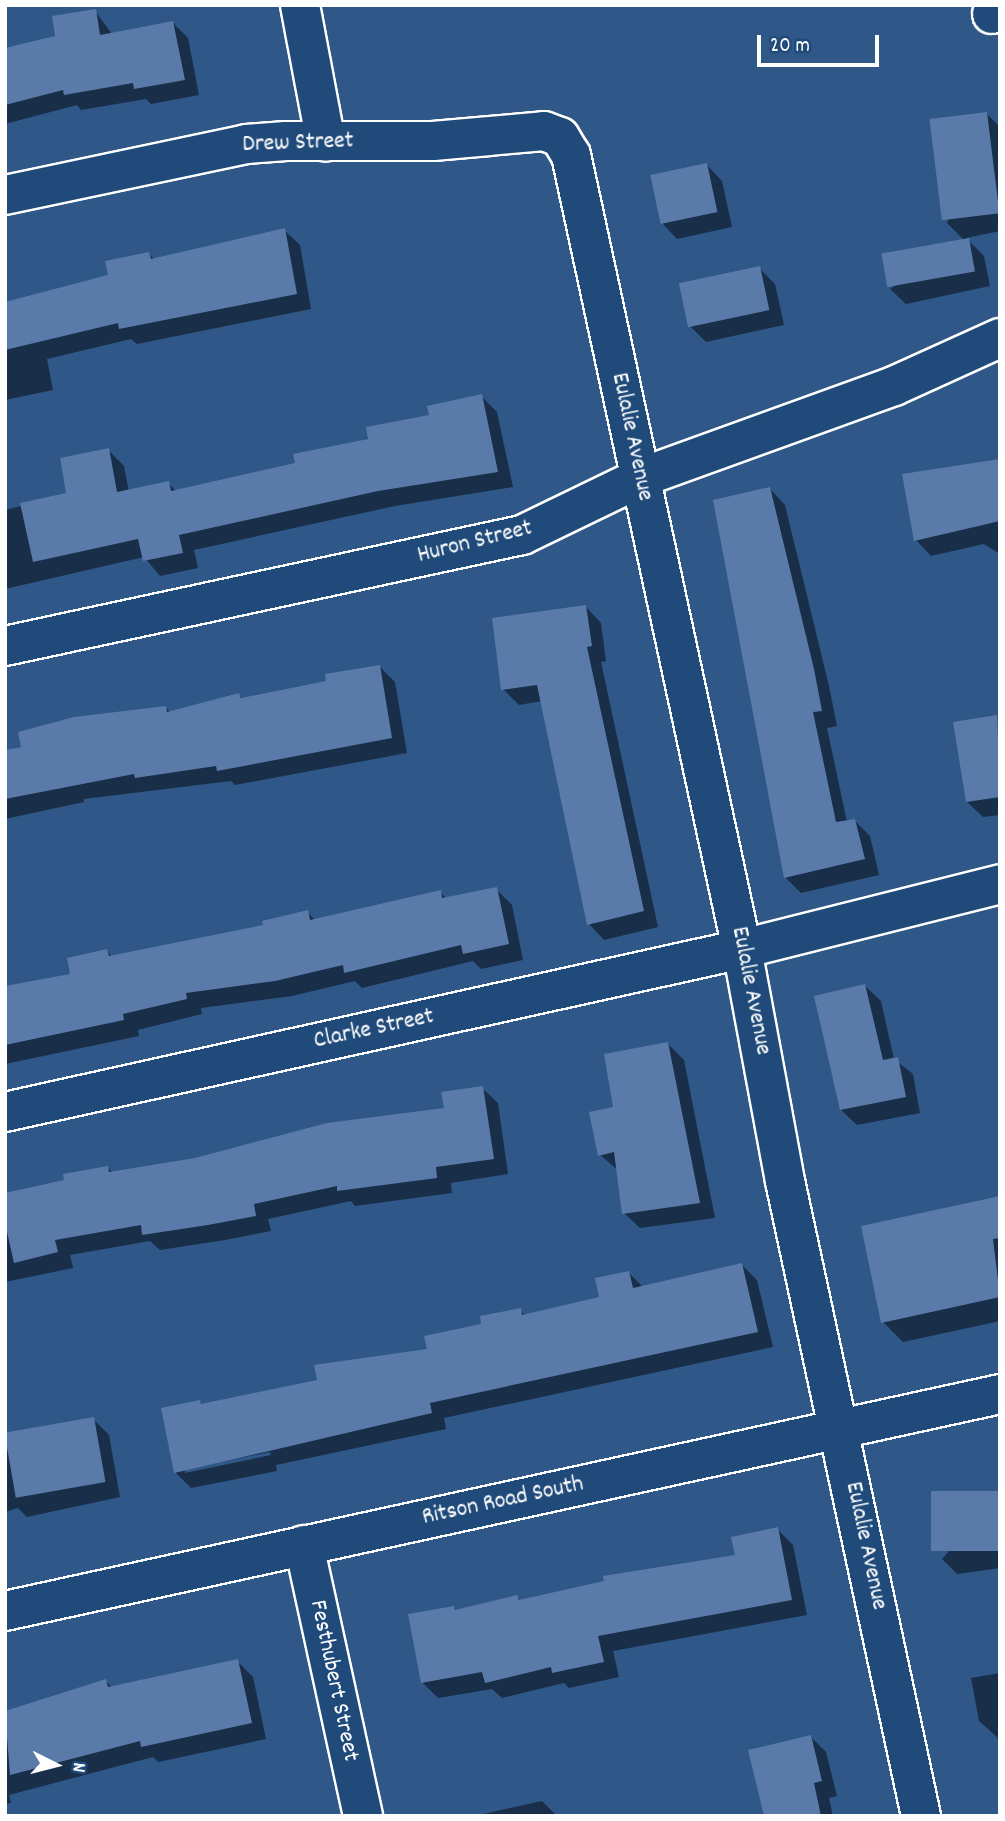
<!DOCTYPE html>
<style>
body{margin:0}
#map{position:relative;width:1005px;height:1821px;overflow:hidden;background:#2f5787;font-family:Dekko,sans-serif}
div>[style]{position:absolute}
.shadow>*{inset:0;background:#0007}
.building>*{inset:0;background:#5a7baa;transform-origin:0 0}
.roads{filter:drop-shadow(2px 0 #fff) drop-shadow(-2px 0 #fff) drop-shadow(0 2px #fff) drop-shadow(0 -2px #fff)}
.minor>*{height:38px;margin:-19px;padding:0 19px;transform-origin:19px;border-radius:19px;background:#1f4a7a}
.major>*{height:38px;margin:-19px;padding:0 19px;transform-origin:19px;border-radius:19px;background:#1f4a7a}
span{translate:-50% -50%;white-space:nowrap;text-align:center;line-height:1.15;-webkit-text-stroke:5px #1f4a7a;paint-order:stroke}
.street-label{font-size:24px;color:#fff}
.frame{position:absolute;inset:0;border:7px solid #fff;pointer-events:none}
.north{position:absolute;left:21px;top:1730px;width:70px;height:70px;-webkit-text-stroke:5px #1f4a7a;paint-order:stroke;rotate:96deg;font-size:19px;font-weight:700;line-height:28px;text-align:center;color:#fff}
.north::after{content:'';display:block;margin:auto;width:24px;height:32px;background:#fff;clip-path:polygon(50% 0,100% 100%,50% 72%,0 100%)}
.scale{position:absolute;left:757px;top:35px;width:122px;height:32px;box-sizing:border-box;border:4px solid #fff;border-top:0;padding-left:9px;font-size:21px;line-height:24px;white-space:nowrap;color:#fff;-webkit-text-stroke:5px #1f4a7a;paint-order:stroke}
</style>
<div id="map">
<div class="shadow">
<i style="clip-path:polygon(95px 11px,112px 34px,172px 22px,188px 38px,199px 95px,151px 104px,146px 99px,81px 110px,77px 105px,5px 124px,5px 50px,57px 37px)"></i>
<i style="clip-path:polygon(987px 114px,1000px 127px,1000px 231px,966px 238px,984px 256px,990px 286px,906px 304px,890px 289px,965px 241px,947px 223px)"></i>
<i style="clip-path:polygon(707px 165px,722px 181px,732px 227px,677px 239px,662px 223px)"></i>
<i style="clip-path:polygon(284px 230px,300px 245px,311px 309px,137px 344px,131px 339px,47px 359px,53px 390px,5px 400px,5px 304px,110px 277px,149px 254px,155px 260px)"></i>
<i style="clip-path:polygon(759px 268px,775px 284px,784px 325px,706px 342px,690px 326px)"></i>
<i style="clip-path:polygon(481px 396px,497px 412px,513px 487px,395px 506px,194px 550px,198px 568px,160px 576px,144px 557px,5px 589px,5px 510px,69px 494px,108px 450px,124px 466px,129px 492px,168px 483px,176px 491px,297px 465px)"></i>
<i style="clip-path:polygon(1000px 461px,1000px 554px,984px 544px,931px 556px,916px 540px)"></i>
<i style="clip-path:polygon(770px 489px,785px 505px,829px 686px,837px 726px,827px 728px,847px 822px,854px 820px,870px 836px,879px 875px,801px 893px,786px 878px)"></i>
<i style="clip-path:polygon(586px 607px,601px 623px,606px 661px,601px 662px,658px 927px,604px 940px,589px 924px,542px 701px,519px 705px,503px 689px)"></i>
<i style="clip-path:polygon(379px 666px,395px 682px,407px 753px,235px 785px,231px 781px,84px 799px,84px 802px,5px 819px,5px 751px,166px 708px,171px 713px,239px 695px,244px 699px,328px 682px)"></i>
<i style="clip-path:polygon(996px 717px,1000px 815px,983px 817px,967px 802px)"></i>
<i style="clip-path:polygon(496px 889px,512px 905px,523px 960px,481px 969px,473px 961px,362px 988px,355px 981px,292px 996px,201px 1008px,202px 1014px,138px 1030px,139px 1036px,5px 1064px,5px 988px,72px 975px,107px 951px,112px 957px,265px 926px,307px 912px,316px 921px,440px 892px,447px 899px)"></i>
<i style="clip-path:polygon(865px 986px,881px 1001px,894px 1059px,913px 1074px,920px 1113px,857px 1125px,841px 1110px)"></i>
<i style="clip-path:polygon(668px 1044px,684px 1060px,715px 1218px,640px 1228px,624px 1213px,618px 1170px,600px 1155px,615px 1108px)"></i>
<i style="clip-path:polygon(482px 1088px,498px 1103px,508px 1174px,451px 1183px,452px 1193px,355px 1206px,351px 1201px,268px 1219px,271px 1231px,225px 1240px,160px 1250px,150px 1241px,70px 1255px,73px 1268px,5px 1282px,5px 1225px,66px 1181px,108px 1168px,113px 1173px,195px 1160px,446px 1110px)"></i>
<i style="clip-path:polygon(1000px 1197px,1000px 1321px,903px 1342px,883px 1322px)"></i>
<i style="clip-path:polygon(evenodd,741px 1264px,757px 1280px,773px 1347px,444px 1418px,446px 1429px,276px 1465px,277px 1471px,191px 1488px,176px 1473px,200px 1402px,203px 1406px,319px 1381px,429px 1350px,520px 1310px,526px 1316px,601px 1299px,629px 1273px,643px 1287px,741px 1264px,270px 1452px,271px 1455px,185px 1473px,185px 1469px,270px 1452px)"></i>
<i style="clip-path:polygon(93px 1419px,109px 1435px,120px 1497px,27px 1517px,18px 1508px,5px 1512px,5px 1435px)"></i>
<i style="clip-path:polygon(1000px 1493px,1000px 1568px,957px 1574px,942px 1559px)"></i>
<i style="clip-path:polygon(777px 1529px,793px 1545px,807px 1615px,613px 1651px,619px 1677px,569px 1688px,564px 1683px,502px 1698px,492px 1689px,438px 1698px,422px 1682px,454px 1608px,457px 1611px,517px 1597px,521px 1601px,737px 1556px)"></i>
<i style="clip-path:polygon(237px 1661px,253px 1677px,266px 1739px,158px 1762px,153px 1757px,9px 1795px,11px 1803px,5px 1804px,5px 1713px,106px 1681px,112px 1688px)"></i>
<i style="clip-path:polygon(1000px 1673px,1000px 1748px,997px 1737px,979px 1721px,971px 1678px)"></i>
<i style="clip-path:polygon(811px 1737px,826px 1752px,837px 1796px,829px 1798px,833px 1816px,765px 1816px)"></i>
<i style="clip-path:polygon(542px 1801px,557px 1816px,474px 1816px)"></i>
</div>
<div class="building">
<i style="clip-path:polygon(96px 9px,100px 35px,173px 21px,185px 80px,134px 89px,133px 83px,64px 95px,63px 90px,5px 105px,5px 48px,55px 36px,52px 16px)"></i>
<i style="left:987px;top:112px;width:102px;height:58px;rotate:83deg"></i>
<i style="left:707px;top:163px;width:50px;height:58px;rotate:78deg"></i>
<i style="clip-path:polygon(285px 228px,297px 294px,119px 329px,118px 323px,5px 350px,5px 302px,108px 275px,105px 261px,149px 252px,151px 259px)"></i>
<i style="left:969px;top:238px;width:34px;height:89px;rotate:80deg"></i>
<i style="left:760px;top:266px;width:45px;height:83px;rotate:78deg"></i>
<i style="clip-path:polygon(482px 394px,498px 472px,378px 491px,179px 535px,183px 553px,143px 561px,138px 539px,33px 562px,20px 503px,66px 493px,60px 458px,109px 448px,117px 492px,169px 481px,171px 491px,295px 463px,293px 454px,368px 439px,366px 427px,429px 415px,427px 406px)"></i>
<i style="clip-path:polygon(1000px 459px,1000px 521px,914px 541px,902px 474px)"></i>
<i style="clip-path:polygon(770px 487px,814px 669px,822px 711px,813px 712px,836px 822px,855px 819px,865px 859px,784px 878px,713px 500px)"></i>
<i style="clip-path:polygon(586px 605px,592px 646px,587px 647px,644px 911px,587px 925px,537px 685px,501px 690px,492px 618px)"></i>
<i style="clip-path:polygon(380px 665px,392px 738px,217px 771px,216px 766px,135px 778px,134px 774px,5px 799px,5px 750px,21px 747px,18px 732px,74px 717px,166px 706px,167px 712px,239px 693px,241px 698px,326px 681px,325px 674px)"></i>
<i style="clip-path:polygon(997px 715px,1000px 797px,966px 802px,953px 722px)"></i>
<i style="clip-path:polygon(497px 887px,509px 944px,463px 954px,461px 945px,344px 973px,343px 965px,275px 981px,186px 993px,187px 999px,123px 1014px,124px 1020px,5px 1045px,5px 986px,70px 974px,67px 958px,107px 949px,109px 956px,263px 925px,262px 921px,308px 910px,310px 920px,441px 890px,442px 898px)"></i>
<i style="clip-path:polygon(865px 984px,883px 1060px,898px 1057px,906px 1097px,840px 1110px,814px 996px)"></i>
<i style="clip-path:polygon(668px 1042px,700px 1203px,622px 1214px,614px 1152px,598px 1156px,589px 1112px,613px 1107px,604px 1054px)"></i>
<i style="clip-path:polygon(483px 1086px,494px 1159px,436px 1167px,437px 1178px,337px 1191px,337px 1186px,254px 1204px,256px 1216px,208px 1225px,142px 1235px,141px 1225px,55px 1240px,58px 1252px,14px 1263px,5px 1223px,5px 1193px,64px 1180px,63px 1174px,108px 1166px,109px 1172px,195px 1158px,327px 1123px,444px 1108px,441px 1092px)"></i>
<i style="clip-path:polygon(1000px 1196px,1000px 1238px,993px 1239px,1000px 1297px,881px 1323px,861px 1226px)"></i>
<i style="clip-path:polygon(742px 1263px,758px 1332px,430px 1403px,432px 1413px,174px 1473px,161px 1408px,200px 1400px,201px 1404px,317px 1380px,314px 1365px,427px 1349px,424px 1336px,481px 1324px,480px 1316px,521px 1308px,522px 1315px,599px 1297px,595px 1278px,629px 1271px,633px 1288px)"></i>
<i style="left:94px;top:1417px;width:66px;height:91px;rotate:80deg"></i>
<i style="left:1000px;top:1491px;width:60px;height:69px;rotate:90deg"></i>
<i style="clip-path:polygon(778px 1527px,792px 1600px,598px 1636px,604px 1662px,552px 1673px,551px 1667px,485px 1683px,482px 1672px,421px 1683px,408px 1614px,454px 1606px,455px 1610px,517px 1595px,519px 1600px,604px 1581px,603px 1576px,735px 1555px,731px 1537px)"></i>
<i style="clip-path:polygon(238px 1659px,252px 1723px,141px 1747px,140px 1741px,10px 1775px,5px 1711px,106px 1679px,108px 1687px)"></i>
<i style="clip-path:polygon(811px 1735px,822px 1781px,814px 1783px,821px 1816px,764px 1816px,748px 1750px)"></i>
</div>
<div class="roads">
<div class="minor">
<i style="left:300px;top:5px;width:139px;rotate:79.3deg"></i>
<i style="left:992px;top:14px;width:8px;rotate:-14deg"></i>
<i style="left:5px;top:195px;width:246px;rotate:-11.9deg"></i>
<i style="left:246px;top:144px;width:40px;rotate:-4.3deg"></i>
<i style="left:286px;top:141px;width:147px"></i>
<i style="left:433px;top:141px;width:111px;rotate:-5.1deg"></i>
<i style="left:544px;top:131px;width:17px;rotate:21deg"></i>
<i style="left:560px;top:137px;width:21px;rotate:59deg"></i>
<i style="left:571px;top:155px;width:812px;rotate:77.85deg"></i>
<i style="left:742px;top:949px;width:236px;rotate:79.5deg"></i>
<i style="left:785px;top:1181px;width:649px;rotate:77.91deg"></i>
<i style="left:5px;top:646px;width:529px;rotate:-12.12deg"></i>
<i style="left:522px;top:535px;width:131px;rotate:-25.8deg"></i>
<i style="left:640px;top:478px;width:270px;rotate:-19.9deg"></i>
<i style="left:894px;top:386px;width:116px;rotate:-24.4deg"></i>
<i style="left:5px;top:1112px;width:755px;rotate:-12.47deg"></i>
<i style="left:742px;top:949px;width:266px;rotate:-14.1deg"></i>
<i style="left:304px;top:1545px;width:277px;rotate:77.7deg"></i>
</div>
<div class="major">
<i style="left:5px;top:1611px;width:1018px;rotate:-12.3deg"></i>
</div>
</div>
<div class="street-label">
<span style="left:298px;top:144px;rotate:-2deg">Drew Street</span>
<span style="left:631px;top:437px;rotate:78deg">Eulalie Avenue</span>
<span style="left:475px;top:543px;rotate:-14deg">Huron Street</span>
<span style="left:750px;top:991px;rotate:79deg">Eulalie Avenue</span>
<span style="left:374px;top:1030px;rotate:-12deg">Clarke Street</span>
<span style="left:503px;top:1502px;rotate:-12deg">Ritson Road South</span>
<span style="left:865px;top:1546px;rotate:78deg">Eulalie Avenue</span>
<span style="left:333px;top:1681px;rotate:78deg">Festhubert Street</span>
</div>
<div class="frame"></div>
<div class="north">N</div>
<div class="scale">20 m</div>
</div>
